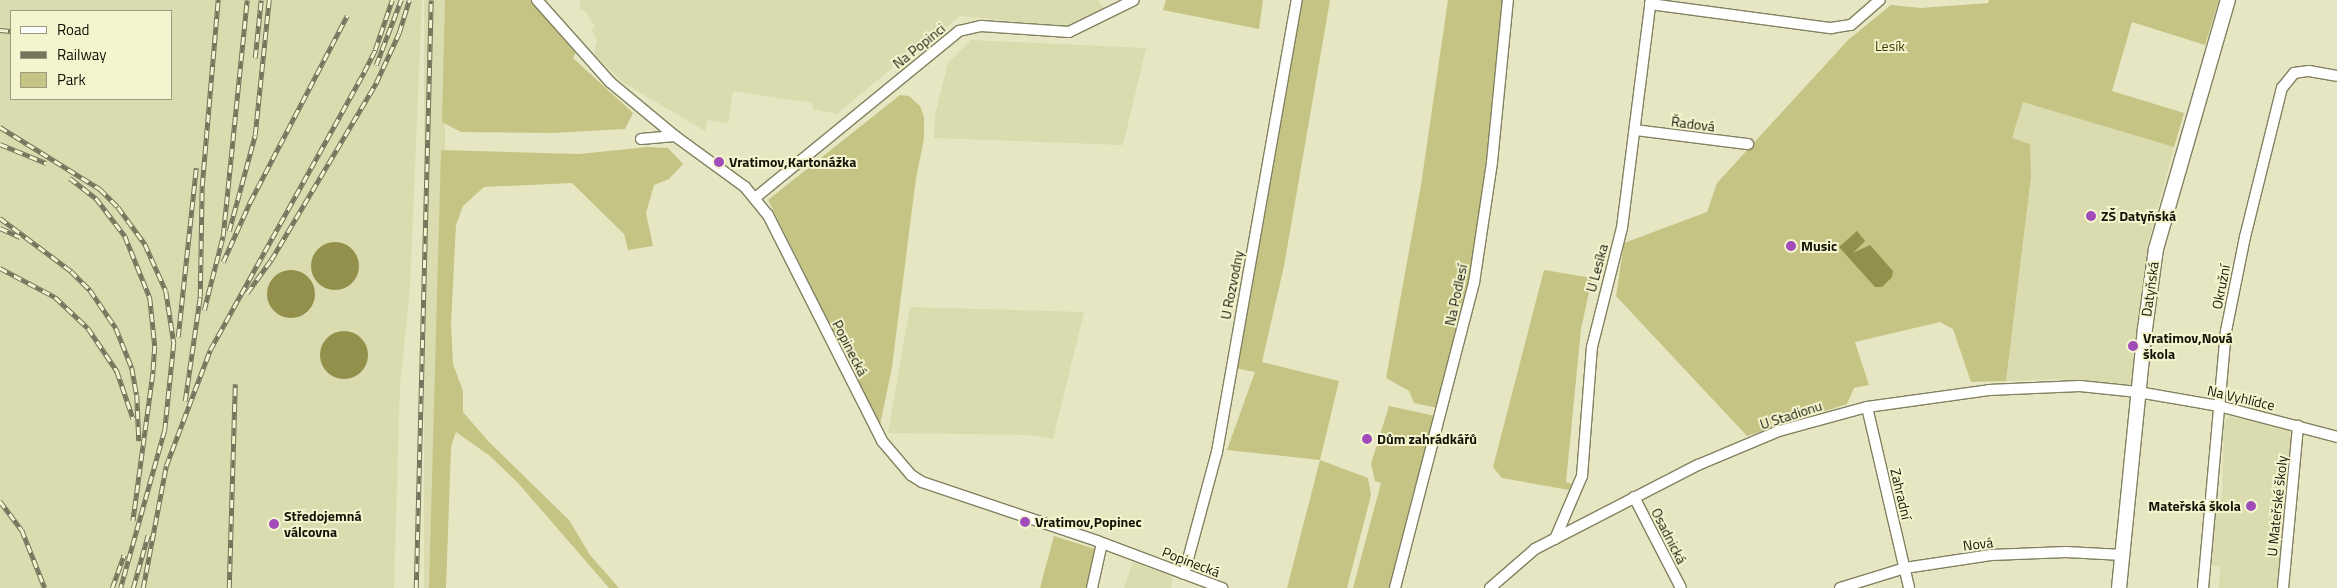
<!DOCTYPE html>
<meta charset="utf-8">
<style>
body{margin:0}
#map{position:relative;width:2337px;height:588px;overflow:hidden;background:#e6e6c2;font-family:"Titillium Web",sans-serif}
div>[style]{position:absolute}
.built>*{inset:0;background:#dbdbb0;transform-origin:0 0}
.green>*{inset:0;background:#c5c484}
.water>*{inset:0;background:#92904b}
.round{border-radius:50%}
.roads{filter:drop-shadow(1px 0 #828160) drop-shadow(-1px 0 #828160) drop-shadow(0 1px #828160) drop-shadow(0 -1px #828160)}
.street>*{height:10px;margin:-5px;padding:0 5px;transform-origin:5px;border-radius:5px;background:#fff}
.secondary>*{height:14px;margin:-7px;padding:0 7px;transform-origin:7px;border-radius:7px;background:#fff}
.rail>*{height:4.5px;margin-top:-2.25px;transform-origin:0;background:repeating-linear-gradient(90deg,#f4f4cf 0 8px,#74745d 0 16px);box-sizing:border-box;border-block:1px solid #74745d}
.dots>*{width:14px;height:14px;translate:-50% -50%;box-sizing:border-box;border:2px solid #f4f4cf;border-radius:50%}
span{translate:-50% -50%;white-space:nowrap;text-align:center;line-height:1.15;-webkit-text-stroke:4px #f4f4cf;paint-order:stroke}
.street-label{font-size:14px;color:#141307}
.park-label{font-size:14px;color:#3e3c02}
.poi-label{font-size:14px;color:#141307;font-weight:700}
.left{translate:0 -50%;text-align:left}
.right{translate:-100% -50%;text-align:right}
.legend{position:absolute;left:10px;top:10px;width:162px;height:90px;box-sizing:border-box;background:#f4f4cf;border:1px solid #9a9a7f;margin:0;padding:6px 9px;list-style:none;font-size:15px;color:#141307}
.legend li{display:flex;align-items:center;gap:10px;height:25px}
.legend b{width:25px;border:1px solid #9a9a7f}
</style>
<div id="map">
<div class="built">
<i style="clip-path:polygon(evenodd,0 0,422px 0,410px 288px,400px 385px,394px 588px,0 588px,0 0,11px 11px,171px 11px,171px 99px,11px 99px,11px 11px)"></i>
<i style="left:424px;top:0;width:21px;height:588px"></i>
<i style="clip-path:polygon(580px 0,1098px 0,1104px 9px,1071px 27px,960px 16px,903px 63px,894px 61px,891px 69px,837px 114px,813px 109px,812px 103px,733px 91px,728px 123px,708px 120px,705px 131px,624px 83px,609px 69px,594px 54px,597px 40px,591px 30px,595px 27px,586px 12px,580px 9px)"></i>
<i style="clip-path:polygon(971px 40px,1146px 48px,1123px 145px,934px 138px,935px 115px,948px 63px)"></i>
<i style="clip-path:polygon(2023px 102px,2174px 147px,2148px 244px,2131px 385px,2054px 379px,2006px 381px,2031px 177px,2012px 138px)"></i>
<i style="clip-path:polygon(910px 307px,1084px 312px,1053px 439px,1027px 435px,888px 433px)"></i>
<i style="clip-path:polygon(2230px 416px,2289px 429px,2291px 435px,2277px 588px,2219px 588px,2220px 566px,2212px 566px,2214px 517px,2222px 495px,2224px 422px)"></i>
<i style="clip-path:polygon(1133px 562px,1173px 577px,1171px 588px,1124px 588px)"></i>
</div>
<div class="green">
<i style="clip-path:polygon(445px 0,537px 0,550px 15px,548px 21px,576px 52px,573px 58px,633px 113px,625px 129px,553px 133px,461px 132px,442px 122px)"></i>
<i style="clip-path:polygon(1166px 0,1263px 0,1259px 29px,1163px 10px)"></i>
<i style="clip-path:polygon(1301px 0,1330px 0,1284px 266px,1262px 362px,1339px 381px,1320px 460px,1368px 478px,1371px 495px,1347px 588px,1287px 588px,1320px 460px,1227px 450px,1255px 372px,1235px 368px)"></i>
<i style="clip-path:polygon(1448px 0,1505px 0,1492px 126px,1470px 277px,1438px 408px,1414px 403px,1409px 391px,1386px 378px,1421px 185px)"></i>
<i style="clip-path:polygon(1989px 0,2219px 0,2205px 45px,2132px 22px,2112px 91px,2184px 113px,2174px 147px,2023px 102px,2012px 138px,2030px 144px,2031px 177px,2006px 381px,1971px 382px,1953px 329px,1940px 322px,1855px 342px,1869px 385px,1854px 388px,1847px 404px,1747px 436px,1616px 296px,1624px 243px,1707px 212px,1717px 183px,1848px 40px,1891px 5px,1921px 8px,1988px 3px)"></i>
<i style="clip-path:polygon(900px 95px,909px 96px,920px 106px,924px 117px,924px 139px,916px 178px,892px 367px,880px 425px,768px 200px)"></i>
<i style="clip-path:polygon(648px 147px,668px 148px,683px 164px,669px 179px,654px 185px,646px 213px,653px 246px,628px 250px,624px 234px,572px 183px,484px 187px,463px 206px,456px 225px,451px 324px,453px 364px,463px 391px,463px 412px,489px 442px,569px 520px,590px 555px,619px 588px,609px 588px,518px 483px,490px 456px,456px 432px,451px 447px,446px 588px,429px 588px,441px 150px,579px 154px)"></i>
<i style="clip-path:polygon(1544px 270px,1592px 278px,1581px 329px,1566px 482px,1577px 485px,1575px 491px,1502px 478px,1493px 467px)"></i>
<i style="clip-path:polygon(1389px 406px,1435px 416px,1391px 588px,1353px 588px,1381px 483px,1375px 481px,1371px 464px)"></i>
<i style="clip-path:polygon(1054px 536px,1095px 549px,1087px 588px,1040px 588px)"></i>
</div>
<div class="water">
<i style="clip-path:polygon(1857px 231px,1865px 241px,1853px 253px,1870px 245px,1893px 271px,1892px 277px,1882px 287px,1875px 287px,1839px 247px)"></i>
<i class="round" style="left:311px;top:242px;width:48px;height:48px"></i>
<i class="round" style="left:267px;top:270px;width:48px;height:48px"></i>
<i class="round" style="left:320px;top:331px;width:48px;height:48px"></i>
</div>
<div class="roads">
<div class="street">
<i style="left:537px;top:0;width:110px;rotate:48.3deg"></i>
<i style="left:610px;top:82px;width:85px;rotate:39.7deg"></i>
<i style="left:675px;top:136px;width:87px;rotate:36.1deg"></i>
<i style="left:745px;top:187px;width:36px;rotate:51deg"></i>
<i style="left:768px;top:215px;width:253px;rotate:63.2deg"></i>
<i style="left:882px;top:441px;width:45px;rotate:49.5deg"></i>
<i style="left:911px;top:475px;width:13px;rotate:32deg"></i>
<i style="left:922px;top:482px;width:185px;rotate:18.6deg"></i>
<i style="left:1097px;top:541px;width:134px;rotate:20.6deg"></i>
<i style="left:1650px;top:4px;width:183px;rotate:7.6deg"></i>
<i style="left:1831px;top:28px;width:20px;rotate:-9deg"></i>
<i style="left:1851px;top:25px;width:38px;rotate:-41deg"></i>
<i style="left:1635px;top:130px;width:114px;rotate:7.1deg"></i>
<i style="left:641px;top:139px;width:34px;rotate:-5deg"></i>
<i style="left:755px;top:198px;width:264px;rotate:-39.3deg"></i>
<i style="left:959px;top:31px;width:23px;rotate:-13deg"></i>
<i style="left:981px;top:26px;width:88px;rotate:3.9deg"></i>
<i style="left:1069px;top:32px;width:72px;rotate:-26.2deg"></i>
<i style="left:1867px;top:407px;width:186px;rotate:76.9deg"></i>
<i style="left:1634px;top:497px;width:102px;rotate:62.7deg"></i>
<i style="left:1555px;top:539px;width:69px;rotate:-66.8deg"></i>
<i style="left:1582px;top:476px;width:129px;rotate:-85.6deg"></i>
<i style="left:1592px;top:347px;width:123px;rotate:-75.9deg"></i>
<i style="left:1622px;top:228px;width:230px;rotate:-82.8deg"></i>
<i style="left:1184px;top:574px;width:126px;rotate:-74.9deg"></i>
<i style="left:1217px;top:452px;width:459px;rotate:-80deg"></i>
<i style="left:1092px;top:588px;width:46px;rotate:-77.5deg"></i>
<i style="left:1395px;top:588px;width:315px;rotate:-75.5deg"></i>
<i style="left:1474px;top:283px;width:122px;rotate:-81.5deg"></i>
<i style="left:1492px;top:162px;width:163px;rotate:-84.4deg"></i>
<i style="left:1490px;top:588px;width:60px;rotate:-40.9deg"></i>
<i style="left:1535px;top:549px;width:183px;rotate:-27.3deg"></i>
<i style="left:1698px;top:465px;width:88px;rotate:-22.8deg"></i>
<i style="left:1779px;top:431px;width:91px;rotate:-15.3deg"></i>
<i style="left:1867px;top:407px;width:123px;rotate:-7.9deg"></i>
<i style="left:1989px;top:390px;width:91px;rotate:-2.5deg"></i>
<i style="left:2080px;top:386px;width:58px;rotate:5.9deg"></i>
<i style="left:2138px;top:392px;width:82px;rotate:9.8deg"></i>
<i style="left:2219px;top:406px;width:122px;rotate:14.7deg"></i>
<i style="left:1840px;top:588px;width:68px;rotate:-17.1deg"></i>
<i style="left:1905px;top:568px;width:87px;rotate:-8.6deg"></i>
<i style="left:1991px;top:555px;width:75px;rotate:-2.3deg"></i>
<i style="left:2066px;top:552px;width:57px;rotate:3deg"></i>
<i style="left:2203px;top:588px;width:258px;rotate:-84.9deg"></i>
<i style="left:2226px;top:331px;width:96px;rotate:-78.6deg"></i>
<i style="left:2245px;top:237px;width:154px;rotate:-76.1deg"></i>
<i style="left:2282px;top:88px;width:19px;rotate:-51deg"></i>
<i style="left:2294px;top:73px;width:15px;rotate:-8deg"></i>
<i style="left:2309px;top:71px;width:28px;rotate:10deg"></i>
<i style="left:2283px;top:588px;width:163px;rotate:-84.7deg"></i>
</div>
<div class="secondary">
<i style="left:2119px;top:588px;width:260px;rotate:-84.3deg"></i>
<i style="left:2145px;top:329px;width:81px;rotate:-82.2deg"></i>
<i style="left:2156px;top:249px;width:259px;rotate:-73.9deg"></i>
</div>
</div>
<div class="rail">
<i style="left:0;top:30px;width:11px;rotate:5deg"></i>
<i style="left:255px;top:58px;width:58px;rotate:-84.1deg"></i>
<i style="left:376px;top:65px;width:70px;rotate:-69deg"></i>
<i style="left:0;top:127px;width:118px;rotate:31.8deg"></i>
<i style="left:100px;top:189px;width:25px;rotate:45deg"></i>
<i style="left:118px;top:207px;width:46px;rotate:53.9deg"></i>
<i style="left:145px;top:244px;width:51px;rotate:65.9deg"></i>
<i style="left:166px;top:291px;width:53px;rotate:81.3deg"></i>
<i style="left:174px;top:343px;width:87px;rotate:95.9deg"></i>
<i style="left:165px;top:430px;width:164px;rotate:105.6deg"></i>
<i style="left:0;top:144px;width:50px;rotate:22.4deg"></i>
<i style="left:70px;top:178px;width:33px;rotate:38deg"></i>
<i style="left:96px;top:198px;width:48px;rotate:52.7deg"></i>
<i style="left:125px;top:236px;width:67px;rotate:68deg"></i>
<i style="left:150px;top:298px;width:48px;rotate:84.1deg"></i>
<i style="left:155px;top:346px;width:28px;rotate:94deg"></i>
<i style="left:153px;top:374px;width:148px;rotate:97.7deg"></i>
<i style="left:0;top:218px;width:89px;rotate:36.7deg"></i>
<i style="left:71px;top:271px;width:27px;rotate:45deg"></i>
<i style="left:90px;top:290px;width:46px;rotate:55.6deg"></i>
<i style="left:116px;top:328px;width:43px;rotate:68.2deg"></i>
<i style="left:132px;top:368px;width:27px;rotate:80deg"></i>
<i style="left:137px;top:395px;width:46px;rotate:87.5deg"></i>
<i style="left:0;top:228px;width:22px;rotate:24deg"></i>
<i style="left:229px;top:231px;width:99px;rotate:-74.8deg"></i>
<i style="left:255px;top:135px;width:136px;rotate:-84.1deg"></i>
<i style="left:223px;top:262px;width:66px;rotate:-65.8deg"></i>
<i style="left:250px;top:202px;width:210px;rotate:-62.5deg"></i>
<i style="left:0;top:268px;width:62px;rotate:27.8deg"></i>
<i style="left:55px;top:297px;width:45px;rotate:43.2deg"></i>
<i style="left:88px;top:328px;width:52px;rotate:56deg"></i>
<i style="left:117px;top:371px;width:50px;rotate:71.2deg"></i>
<i style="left:247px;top:293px;width:41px;rotate:-54deg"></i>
<i style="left:271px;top:260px;width:206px;rotate:-59.3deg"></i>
<i style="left:376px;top:83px;width:55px;rotate:-65.3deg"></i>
<i style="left:399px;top:33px;width:34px;rotate:-73deg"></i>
<i style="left:204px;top:310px;width:76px;rotate:-75.6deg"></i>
<i style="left:223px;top:236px;width:237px;rotate:-84.2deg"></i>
<i style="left:178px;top:337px;width:170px;rotate:-83.9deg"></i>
<i style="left:185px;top:401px;width:105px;rotate:-81.8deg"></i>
<i style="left:200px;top:297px;width:111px;rotate:-89deg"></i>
<i style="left:202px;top:186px;width:187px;rotate:-85.1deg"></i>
<i style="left:0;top:501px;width:36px;rotate:53deg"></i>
<i style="left:22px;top:530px;width:62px;rotate:68.4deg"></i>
<i style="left:112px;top:588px;width:35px;rotate:-70deg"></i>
<i style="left:133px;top:588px;width:55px;rotate:-74.2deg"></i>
<i style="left:143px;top:588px;width:124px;rotate:-79.3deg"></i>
<i style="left:166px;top:466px;width:124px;rotate:-69.2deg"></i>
<i style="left:210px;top:350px;width:318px;rotate:-61deg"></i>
<i style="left:364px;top:72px;width:25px;rotate:-63deg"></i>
<i style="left:375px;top:50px;width:53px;rotate:-71.2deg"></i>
<i style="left:229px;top:588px;width:204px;rotate:-88.3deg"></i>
<i style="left:416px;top:588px;width:588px;rotate:-88.54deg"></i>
</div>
<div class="dots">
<i style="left:719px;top:162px;background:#a04cbb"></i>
<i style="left:2091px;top:216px;background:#a04cbb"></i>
<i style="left:1791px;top:246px;background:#a04cbb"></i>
<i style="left:2133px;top:346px;background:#a04cbb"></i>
<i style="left:1367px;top:439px;background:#a04cbb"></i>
<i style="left:2251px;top:506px;background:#a04cbb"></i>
<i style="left:1025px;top:522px;background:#a04cbb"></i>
<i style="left:274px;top:524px;background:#a04cbb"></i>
</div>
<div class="street-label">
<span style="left:919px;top:46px;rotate:-39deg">Na Popinci</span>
<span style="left:1693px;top:124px;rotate:7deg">Řadová</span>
<span style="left:1597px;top:268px;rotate:-75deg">U Lesíka</span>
<span style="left:1232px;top:285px;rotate:-79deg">U Rozvodny</span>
<span style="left:2221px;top:287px;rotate:-79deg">Okružní</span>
<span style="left:2150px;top:289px;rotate:-82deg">Datyňská</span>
<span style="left:1456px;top:295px;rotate:-78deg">Na Podlesí</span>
<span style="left:850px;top:348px;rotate:63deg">Popinecká</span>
<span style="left:2241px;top:398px;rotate:13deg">Na Vyhlídce</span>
<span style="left:1791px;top:415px;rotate:-18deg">U Stadionu</span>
<span style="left:1901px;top:494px;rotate:77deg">Zahradní</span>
<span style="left:2277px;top:506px;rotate:-84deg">U Mateřské školy</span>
<span style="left:1669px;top:536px;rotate:63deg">Osadnická</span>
<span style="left:1978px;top:544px;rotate:-7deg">Nová</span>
<span style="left:1191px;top:562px;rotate:21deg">Popinecká</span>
</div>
<div class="park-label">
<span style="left:1890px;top:46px">Lesík</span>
</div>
<div class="poi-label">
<span class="left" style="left:729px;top:162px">Vratimov,Kartonážka</span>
<span class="left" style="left:2101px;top:216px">ZŠ Datyňská</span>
<span class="left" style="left:1801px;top:246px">Music</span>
<span class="left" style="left:2143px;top:346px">Vratimov,Nová<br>škola</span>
<span class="left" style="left:1377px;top:439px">Dům zahrádkářů</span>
<span class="right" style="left:2241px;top:506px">Mateřská škola</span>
<span class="left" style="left:284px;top:524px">Středojemná<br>válcovna</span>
<span class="left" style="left:1035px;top:522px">Vratimov,Popinec</span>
</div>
<ul class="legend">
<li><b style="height:6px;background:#fff"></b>Road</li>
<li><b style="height:6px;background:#74745d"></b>Railway</li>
<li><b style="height:14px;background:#c5c484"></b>Park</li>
</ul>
</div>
